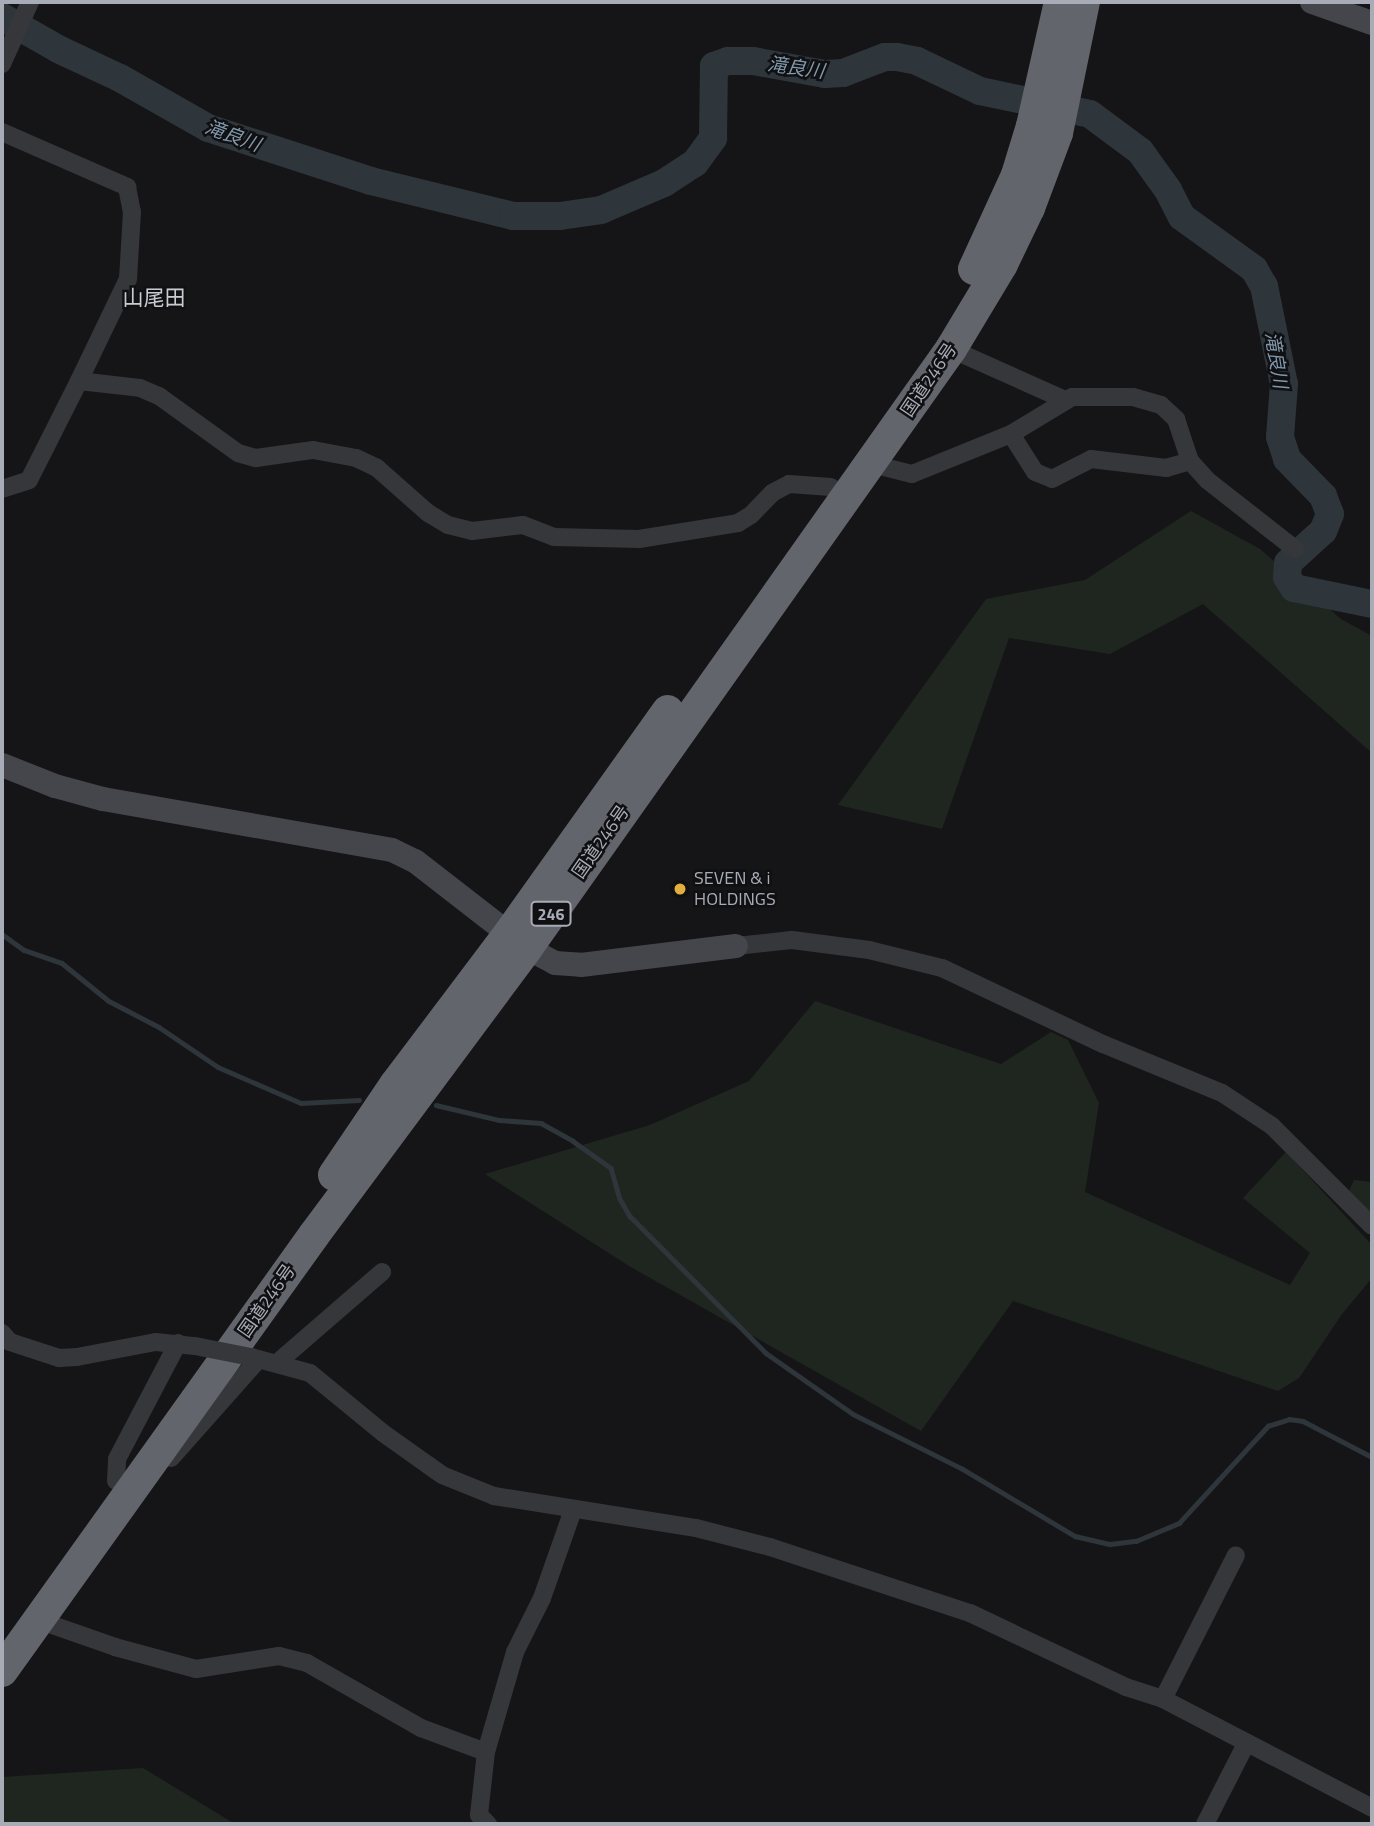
<!DOCTYPE html>
<meta charset="utf-8">
<style>
body{margin:0}
#map{position:relative;width:1374px;height:1826px;overflow:hidden;background:#151517;font-family:"Titillium Web","Noto Sans JP",sans-serif}
div>[style]{position:absolute}
.green>*{inset:0;background:#1f2620}
.stream>*{height:4.5px;margin:-2.25px;padding:0 2.25px;transform-origin:2.25px;border-radius:2.25px;background:#2e353b}
.river>*{height:28px;margin:-14px;padding:0 14px;transform-origin:14px;border-radius:14px;background:#2e353b}
.street>*{height:18px;margin:-9px;padding:0 9px;transform-origin:9px;border-radius:9px;background:#36373b}
.secondary>*{height:24px;margin:-12px;padding:0 12px;transform-origin:12px;border-radius:12px;background:#44464b}
.highway>*{height:32px;margin:-16px;padding:0 16px;transform-origin:16px;border-radius:16px;background:#63656c}
.street-bridge>*{height:18px;margin:-9px;padding:0 9px;transform-origin:9px;border-radius:9px;background:#36373b}
.dots>*{width:19px;height:19px;translate:-50% -50%;box-sizing:border-box;border:4px solid #101012;border-radius:50%}
span{translate:-50% -50%;white-space:nowrap;text-align:center;line-height:1.15;-webkit-text-stroke:5px #101012;paint-order:stroke}
.shield-label span{padding:2px 5px;background:#101012;border:2px solid;border-radius:5px;-webkit-text-stroke-width:0}
.shield-label{font-size:16px;color:#a8acb6;font-weight:700}
.street-label{font-size:18px;color:#a8acb6}
.poi-label{font-size:18px;color:#a8acb6}
.left{translate:0 -50%;text-align:left}
.water-label{font-size:19px;color:#8199ae;font-style:italic}
.quarter-label{font-size:21px;color:#c8cbd2}
.frame{position:absolute;inset:0;border:4px solid #a8acb6;pointer-events:none}
</style>
<div id="map">
<div class="green">
<i style="clip-path:polygon(1191px 511px,1260px 549px,1341px 619px,1372px 636px,1372px 753px,1203px 604px,1110px 654px,1009px 638px,942px 829px,838px 805px,986px 599px,1085px 580px)"></i>
<i style="clip-path:polygon(815px 1001px,1001px 1064px,1051px 1032px,1068px 1040px,1099px 1103px,1085px 1192px,1290px 1285px,1310px 1253px,1243px 1198px,1286px 1152px,1372px 1245px,1372px 1278px,1342px 1314px,1299px 1378px,1278px 1391px,1013px 1301px,921px 1431px,629px 1266px,485px 1174px,650px 1125px,749px 1081px)"></i>
<i style="clip-path:polygon(1354px 1180px,1372px 1182px,1372px 1220px,1346px 1197px)"></i>
<i style="clip-path:polygon(143px 1768px,235px 1824px,2px 1824px,2px 1777px)"></i>
</div>
<div class="stream">
<i style="left:2px;top:934px;width:27px;rotate:36deg"></i>
<i style="left:24px;top:950px;width:40px;rotate:18.9deg"></i>
<i style="left:62px;top:963px;width:60px;rotate:39deg"></i>
<i style="left:109px;top:1001px;width:56px;rotate:27.5deg"></i>
<i style="left:159px;top:1027px;width:71px;rotate:34.1deg"></i>
<i style="left:218px;top:1067px;width:90px;rotate:23.4deg"></i>
<i style="left:301px;top:1103px;width:58px;rotate:-3deg"></i>
<i style="left:436px;top:1105px;width:65px;rotate:13.4deg"></i>
<i style="left:499px;top:1120px;width:42px;rotate:4.1deg"></i>
<i style="left:541px;top:1123px;width:37px;rotate:29deg"></i>
<i style="left:573px;top:1141px;width:47px;rotate:35.4deg"></i>
<i style="left:611px;top:1168px;width:32px;rotate:74deg"></i>
<i style="left:620px;top:1199px;width:20px;rotate:60deg"></i>
<i style="left:630px;top:1216px;width:193px;rotate:45.2deg"></i>
<i style="left:766px;top:1353px;width:106px;rotate:35deg"></i>
<i style="left:853px;top:1414px;width:121px;rotate:26.6deg"></i>
<i style="left:961px;top:1468px;width:133px;rotate:30.8deg"></i>
<i style="left:1075px;top:1536px;width:36px;rotate:13deg"></i>
<i style="left:1110px;top:1544px;width:26px;rotate:-7deg"></i>
<i style="left:1136px;top:1541px;width:47px;rotate:-22.7deg"></i>
<i style="left:1179px;top:1523px;width:132px;rotate:-47.5deg"></i>
<i style="left:1268px;top:1426px;width:22px;rotate:-18deg"></i>
<i style="left:1289px;top:1419px;width:14px;rotate:8deg"></i>
<i style="left:1303px;top:1421px;width:78px;rotate:27.6deg"></i>
</div>
<div class="river">
<i style="left:2px;top:17px;width:64px;rotate:29.7deg"></i>
<i style="left:58px;top:49px;width:68px;rotate:25.1deg"></i>
<i style="left:120px;top:78px;width:101px;rotate:29.6deg"></i>
<i style="left:208px;top:128px;width:171px;rotate:18deg"></i>
<i style="left:371px;top:181px;width:146px;rotate:13.8deg"></i>
<i style="left:513px;top:216px;width:47px"></i>
<i style="left:560px;top:216px;width:41px;rotate:-8.3deg"></i>
<i style="left:601px;top:210px;width:69px;rotate:-23.2deg"></i>
<i style="left:664px;top:183px;width:37px;rotate:-33deg"></i>
<i style="left:695px;top:163px;width:31px;rotate:-54deg"></i>
<i style="left:713px;top:138px;width:72px;rotate:-89.2deg"></i>
<i style="left:714px;top:66px;width:15px;rotate:-20deg"></i>
<i style="left:728px;top:61px;width:25px"></i>
<i style="left:753px;top:61px;width:73px;rotate:10.2deg"></i>
<i style="left:825px;top:74px;width:18px;rotate:-3deg"></i>
<i style="left:843px;top:73px;width:45px;rotate:-20.9deg"></i>
<i style="left:885px;top:57px;width:12px"></i>
<i style="left:897px;top:57px;width:20px;rotate:11deg"></i>
<i style="left:917px;top:61px;width:70px;rotate:25.5deg"></i>
<i style="left:980px;top:91px;width:112px;rotate:11.8deg"></i>
<i style="left:1090px;top:114px;width:62px;rotate:36.5deg"></i>
<i style="left:1140px;top:151px;width:48px;rotate:54.3deg"></i>
<i style="left:1168px;top:190px;width:30px;rotate:63deg"></i>
<i style="left:1182px;top:217px;width:89px;rotate:35.8deg"></i>
<i style="left:1254px;top:269px;width:20px;rotate:60deg"></i>
<i style="left:1264px;top:286px;width:100px;rotate:78.5deg"></i>
<i style="left:1284px;top:384px;width:53px;rotate:94.3deg"></i>
<i style="left:1280px;top:437px;width:23px;rotate:72deg"></i>
<i style="left:1287px;top:459px;width:52px;rotate:45.8deg"></i>
<i style="left:1323px;top:496px;width:19px;rotate:69deg"></i>
<i style="left:1330px;top:514px;width:18px;rotate:112deg"></i>
<i style="left:1323px;top:531px;width:47px;rotate:137.6deg"></i>
<i style="left:1288px;top:563px;width:14px;rotate:94deg"></i>
<i style="left:1287px;top:577px;width:13px;rotate:58deg"></i>
<i style="left:1294px;top:588px;width:80px;rotate:11.6deg"></i>
</div>
<div class="street">
<i style="left:2px;top:64px;width:68px;rotate:-65.7deg"></i>
<i style="left:2px;top:132px;width:137px;rotate:23.7deg"></i>
<i style="left:127px;top:187px;width:25px;rotate:79deg"></i>
<i style="left:132px;top:212px;width:67px;rotate:93.4deg"></i>
<i style="left:128px;top:279px;width:113px;rotate:115.7deg"></i>
<i style="left:951px;top:349px;width:125px;rotate:24.1deg"></i>
<i style="left:1011px;top:434px;width:45px;rotate:57.7deg"></i>
<i style="left:1035px;top:472px;width:18px;rotate:22deg"></i>
<i style="left:1052px;top:479px;width:44px;rotate:-27.1deg"></i>
<i style="left:1091px;top:459px;width:76px;rotate:6.8deg"></i>
<i style="left:1166px;top:468px;width:25px;rotate:-16deg"></i>
<i style="left:872px;top:464px;width:41px;rotate:14deg"></i>
<i style="left:912px;top:474px;width:107px;rotate:-22deg"></i>
<i style="left:1011px;top:434px;width:71px;rotate:-31.2deg"></i>
<i style="left:1072px;top:397px;width:61px"></i>
<i style="left:1133px;top:397px;width:29px;rotate:16deg"></i>
<i style="left:1161px;top:405px;width:21px;rotate:43deg"></i>
<i style="left:1176px;top:419px;width:44px;rotate:71.6deg"></i>
<i style="left:1190px;top:461px;width:25px;rotate:48deg"></i>
<i style="left:1207px;top:480px;width:112px;rotate:38.1deg"></i>
<i style="left:2px;top:489px;width:28px;rotate:-18deg"></i>
<i style="left:29px;top:480px;width:111px;rotate:-63.2deg"></i>
<i style="left:79px;top:381px;width:61px;rotate:6.5deg"></i>
<i style="left:140px;top:388px;width:21px;rotate:23deg"></i>
<i style="left:159px;top:396px;width:97px;rotate:35.8deg"></i>
<i style="left:238px;top:453px;width:19px;rotate:16deg"></i>
<i style="left:256px;top:458px;width:58px;rotate:-8deg"></i>
<i style="left:313px;top:450px;width:44px;rotate:10.5deg"></i>
<i style="left:356px;top:458px;width:23px;rotate:25deg"></i>
<i style="left:377px;top:468px;width:68px;rotate:41.4deg"></i>
<i style="left:428px;top:513px;width:23px;rotate:31deg"></i>
<i style="left:448px;top:525px;width:25px;rotate:14deg"></i>
<i style="left:472px;top:531px;width:51px;rotate:-6.7deg"></i>
<i style="left:523px;top:525px;width:33px;rotate:21deg"></i>
<i style="left:554px;top:537px;width:85px;rotate:1.3deg"></i>
<i style="left:639px;top:539px;width:100px;rotate:-9.2deg"></i>
<i style="left:738px;top:523px;width:15px;rotate:-32deg"></i>
<i style="left:751px;top:515px;width:30px;rotate:-46deg"></i>
<i style="left:772px;top:493px;width:19px;rotate:-28deg"></i>
<i style="left:789px;top:484px;width:42px;rotate:4.1deg"></i>
<i style="left:736px;top:946px;width:56px;rotate:-6.1deg"></i>
<i style="left:792px;top:940px;width:78px;rotate:7.4deg"></i>
<i style="left:869px;top:950px;width:75px;rotate:13.9deg"></i>
<i style="left:942px;top:968px;width:178px;rotate:25.3deg"></i>
<i style="left:1103px;top:1044px;width:129px;rotate:22.4deg"></i>
<i style="left:1222px;top:1093px;width:60px;rotate:33.4deg"></i>
<i style="left:1272px;top:1126px;width:141px;rotate:45deg"></i>
<i style="left:2px;top:1333px;width:12px;rotate:48deg"></i>
<i style="left:10px;top:1342px;width:52px;rotate:18.1deg"></i>
<i style="left:59px;top:1358px;width:18px;rotate:-3deg"></i>
<i style="left:77px;top:1357px;width:80px;rotate:-10.8deg"></i>
<i style="left:156px;top:1342px;width:39px;rotate:6deg"></i>
<i style="left:251px;top:1357px;width:61px;rotate:15.2deg"></i>
<i style="left:310px;top:1373px;width:94px;rotate:39.4deg"></i>
<i style="left:383px;top:1433px;width:72px;rotate:35.4deg"></i>
<i style="left:442px;top:1475px;width:56px;rotate:22deg"></i>
<i style="left:494px;top:1496px;width:205px;rotate:9deg"></i>
<i style="left:696px;top:1528px;width:76px;rotate:14.4deg"></i>
<i style="left:770px;top:1547px;width:211px;rotate:18.3deg"></i>
<i style="left:970px;top:1613px;width:173px;rotate:25.4deg"></i>
<i style="left:1126px;top:1687px;width:39px;rotate:18deg"></i>
<i style="left:1163px;top:1699px;width:236px;rotate:27.5deg"></i>
<i style="left:277px;top:1363px;width:139px;rotate:-40.9deg"></i>
<i style="left:171px;top:1458px;width:132px;rotate:-48.4deg"></i>
<i style="left:116px;top:1481px;width:22px;rotate:-87deg"></i>
<i style="left:117px;top:1459px;width:131px;rotate:-62.3deg"></i>
<i style="left:38px;top:1620px;width:82px;rotate:19.3deg"></i>
<i style="left:115px;top:1647px;width:84px;rotate:15.2deg"></i>
<i style="left:196px;top:1669px;width:84px;rotate:-8.9deg"></i>
<i style="left:279px;top:1656px;width:29px;rotate:14deg"></i>
<i style="left:307px;top:1663px;width:131px;rotate:29.7deg"></i>
<i style="left:421px;top:1728px;width:69px;rotate:20.3deg"></i>
<i style="left:1163px;top:1699px;width:161px;rotate:-63.1deg"></i>
<i style="left:488px;top:1824px;width:13px;rotate:-135deg"></i>
<i style="left:479px;top:1815px;width:63px;rotate:-83.7deg"></i>
<i style="left:486px;top:1752px;width:104px;rotate:-73.8deg"></i>
<i style="left:515px;top:1652px;width:60px;rotate:-63.4deg"></i>
<i style="left:542px;top:1598px;width:93px;rotate:-70.6deg"></i>
<i style="left:1205px;top:1824px;width:90px;rotate:-62.9deg"></i>
</div>
<div class="secondary">
<i style="left:1312px;top:2px;width:64px;rotate:19.3deg"></i>
<i style="left:2px;top:765px;width:57px;rotate:21.6deg"></i>
<i style="left:55px;top:786px;width:50px;rotate:15.2deg"></i>
<i style="left:103px;top:799px;width:293px;rotate:10deg"></i>
<i style="left:392px;top:850px;width:25px;rotate:26deg"></i>
<i style="left:415px;top:861px;width:142px;rotate:37.8deg"></i>
<i style="left:527px;top:948px;width:32px;rotate:28deg"></i>
<i style="left:555px;top:963px;width:26px;rotate:4deg"></i>
<i style="left:581px;top:965px;width:156px;rotate:-7deg"></i>
</div>
<div class="highway">
<i style="left:974px;top:269px;width:103px;rotate:-65.4deg"></i>
<i style="left:1017px;top:175px;width:51px;rotate:-73deg"></i>
<i style="left:1032px;top:126px;width:127px;rotate:-77.3deg"></i>
<i style="left:334px;top:1175px;width:109px;rotate:-55.9deg"></i>
<i style="left:395px;top:1085px;width:188px;rotate:-53deg"></i>
<i style="left:508px;top:935px;width:275px;rotate:-54.5deg"></i>
<i style="left:2px;top:1671px;width:536px;rotate:-54.41deg"></i>
<i style="left:314px;top:1235px;width:357px;rotate:-53.4deg"></i>
<i style="left:527px;top:948px;width:734px;rotate:-54.71deg"></i>
<i style="left:951px;top:349px;width:99px;rotate:-59deg"></i>
<i style="left:1002px;top:264px;width:62px;rotate:-64.3deg"></i>
<i style="left:1029px;top:208px;width:80px;rotate:-69.5deg"></i>
<i style="left:1057px;top:133px;width:134px;rotate:-78.4deg"></i>
</div>
<div class="street-bridge">
<i style="left:195px;top:1346px;width:57px;rotate:11.1deg"></i>
</div>
<div class="dots">
<i style="left:680px;top:889px;background:#e3ae40"></i>
</div>
<div class="shield-label">
<span style="left:551px;top:914px">246</span>
</div>
<div class="street-label">
<span style="left:929px;top:380px;rotate:-56deg">国道246号</span>
<span style="left:601px;top:842px;rotate:-55deg">国道246号</span>
<span style="left:267px;top:1301px;rotate:-55deg">国道246号</span>
</div>
<div class="poi-label">
<span class="left" style="left:694px;top:889px">SEVEN &amp; i<br>HOLDINGS</span>
</div>
<div class="water-label">
<span style="left:796px;top:67px;rotate:8deg">滝良川</span>
<span style="left:233px;top:135px;rotate:20deg">滝良川</span>
<span style="left:1277px;top:360px;rotate:81deg">滝良川</span>
</div>
<div class="quarter-label">
<span style="left:154px;top:297px">山尾田</span>
</div>
<div class="frame"></div>
</div>
